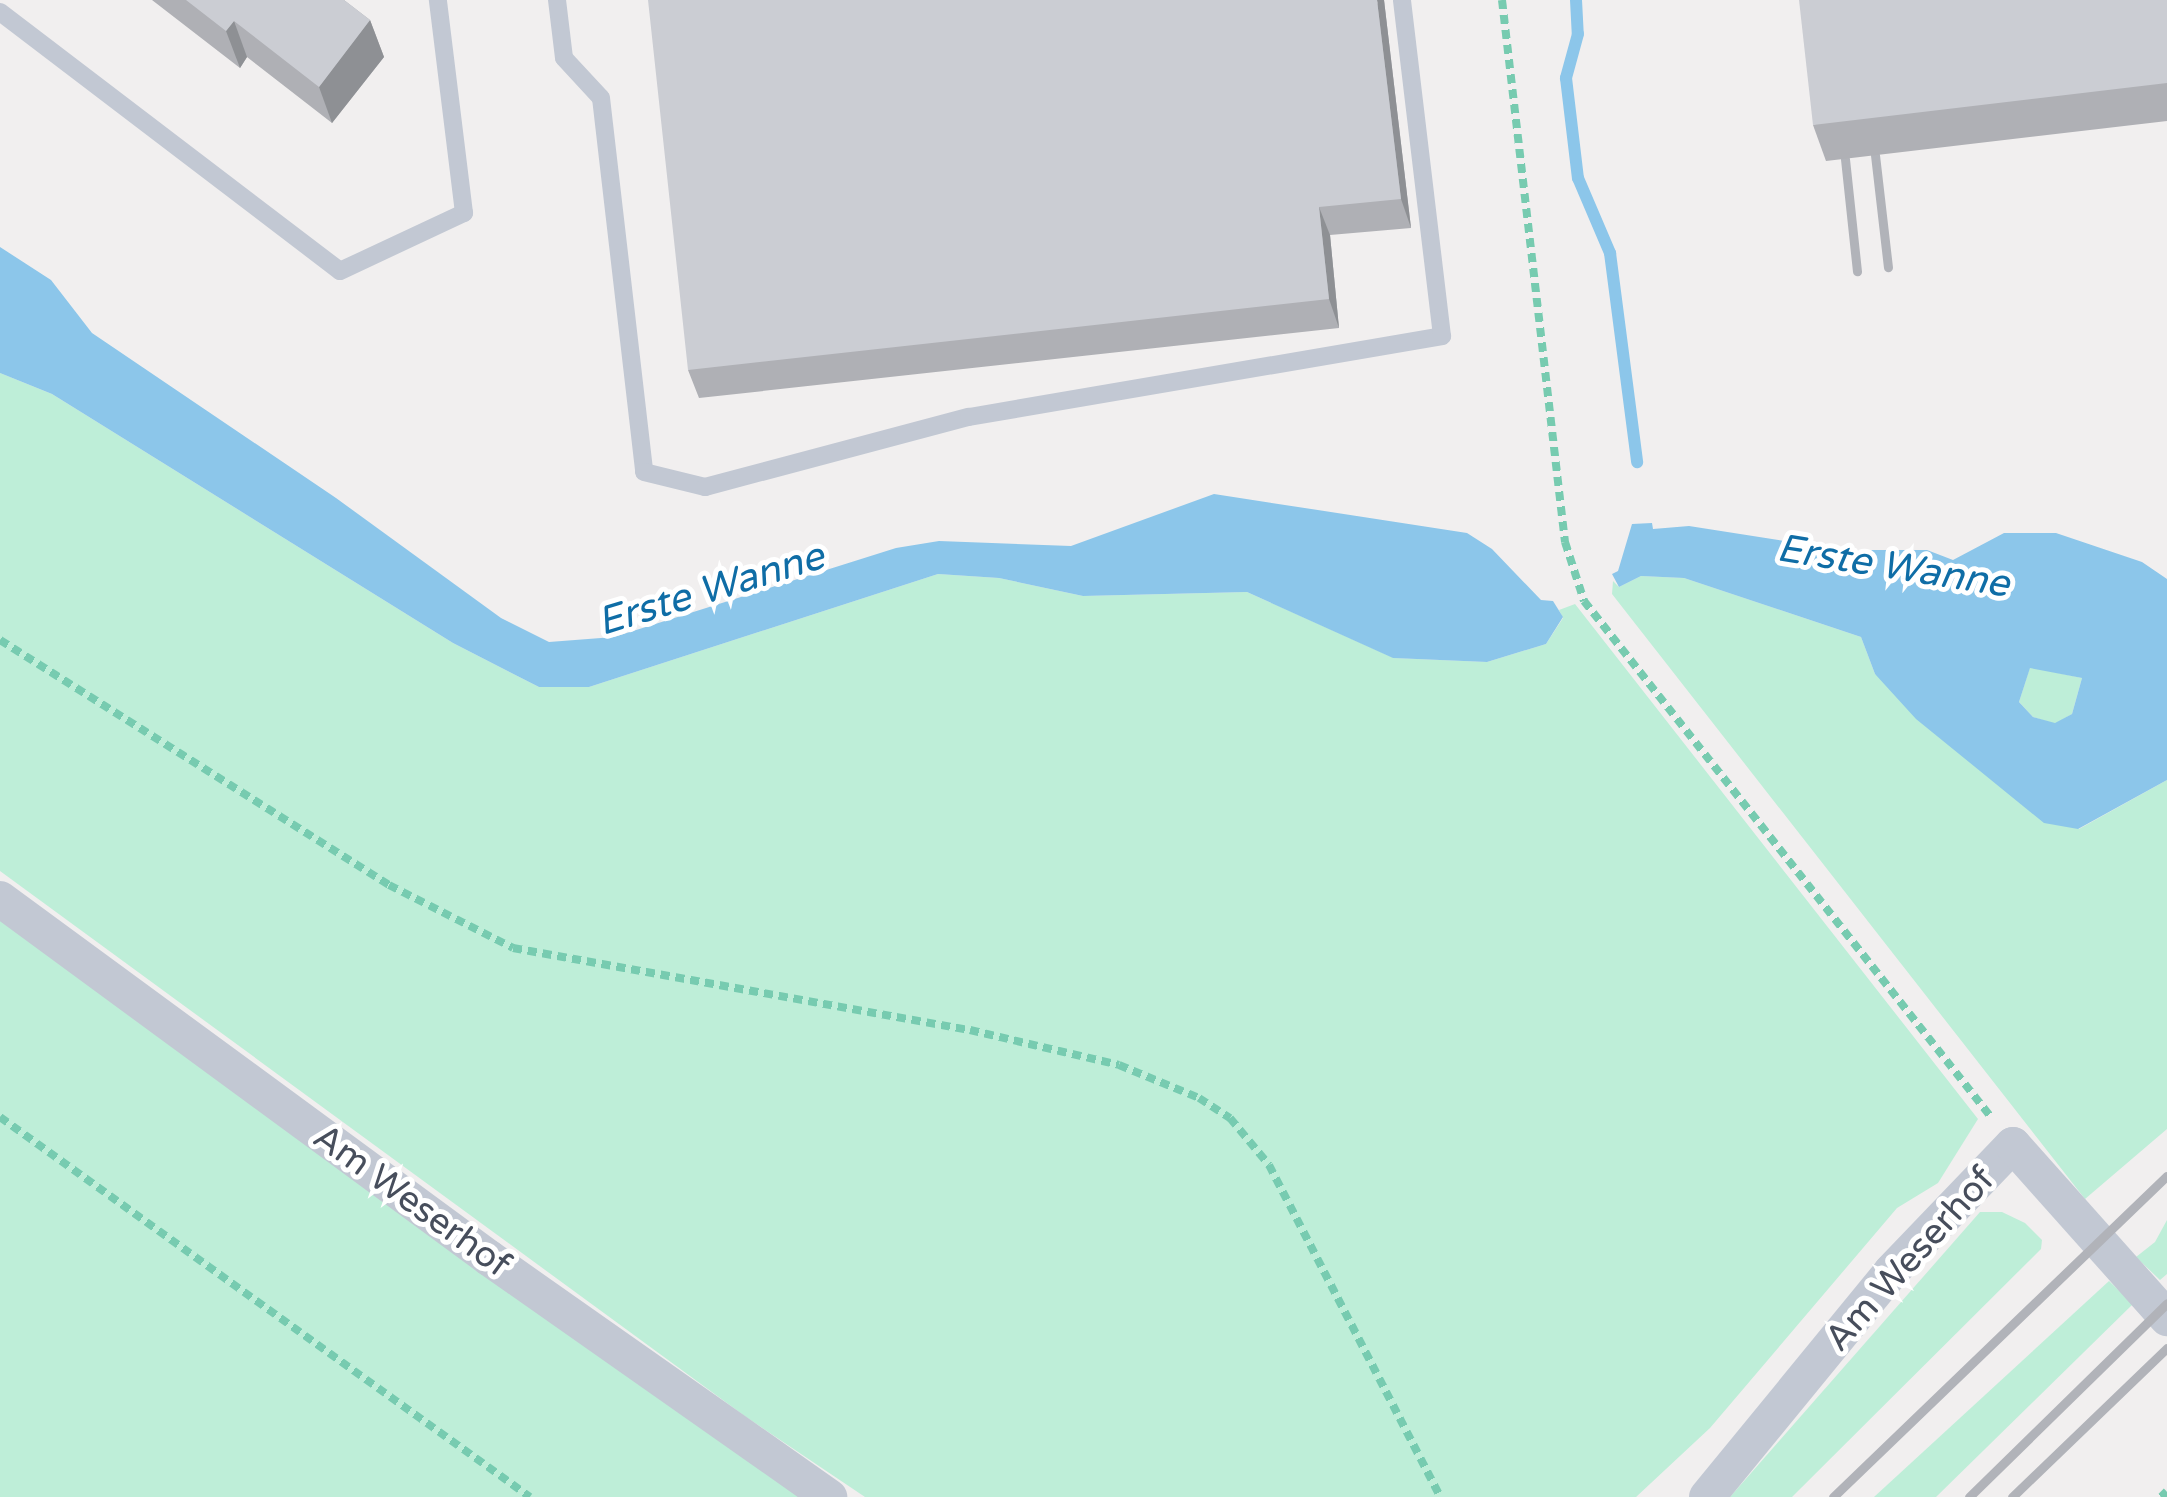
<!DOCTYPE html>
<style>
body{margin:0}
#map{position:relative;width:2167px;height:1497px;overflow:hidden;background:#f1efef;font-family:"Varela Round",sans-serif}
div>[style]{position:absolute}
.green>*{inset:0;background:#beeed8}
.water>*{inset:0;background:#8cc6ea}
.stream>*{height:12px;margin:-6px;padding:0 6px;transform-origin:6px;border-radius:6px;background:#8cc6ea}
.path>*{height:8px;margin-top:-4px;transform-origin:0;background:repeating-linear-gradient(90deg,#77cbb0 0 9px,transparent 0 15px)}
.service>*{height:18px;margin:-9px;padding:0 9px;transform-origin:9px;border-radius:9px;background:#c2c8d3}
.minor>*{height:36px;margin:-18px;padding:0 18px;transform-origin:18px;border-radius:18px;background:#c2c8d3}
.rail>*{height:9px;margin:-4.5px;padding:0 4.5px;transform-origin:4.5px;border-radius:4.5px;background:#b1b3b9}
.wall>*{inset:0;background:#afb0b5}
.shaded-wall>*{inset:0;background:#8e9094}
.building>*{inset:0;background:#cbcdd3}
span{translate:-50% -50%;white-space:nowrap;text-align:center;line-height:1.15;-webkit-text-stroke:10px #fff;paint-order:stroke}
.street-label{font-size:36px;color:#474e5c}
.water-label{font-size:39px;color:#0f6da6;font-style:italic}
</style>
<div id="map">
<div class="green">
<i style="clip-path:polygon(0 373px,52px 394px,453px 643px,539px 687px,589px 687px,938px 574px,999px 578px,1083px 596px,1247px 592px,1394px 658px,1487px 662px,1546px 644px,1563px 618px,1559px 610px,1575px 604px,1978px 1119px,1938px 1183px,1897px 1208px,1710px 1428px,1636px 1497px,865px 1497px,746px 1417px,0 871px)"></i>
<i style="clip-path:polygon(1641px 576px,1684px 578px,1861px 637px,1875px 674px,2079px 829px,2167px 780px,2167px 1129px,2085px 1199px,1612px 594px,1613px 581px,1619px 587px)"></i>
<i style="clip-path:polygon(2030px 667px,2082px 678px,2072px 714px,2055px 724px,2033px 717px,2019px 702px)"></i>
<i style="clip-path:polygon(0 917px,806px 1497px,0 1497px)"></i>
<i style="clip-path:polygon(1980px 1212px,2002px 1212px,2025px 1223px,2042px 1240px,2041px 1249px,1792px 1497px,1730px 1497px)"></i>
<i style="clip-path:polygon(2167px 1220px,2167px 1274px,2160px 1280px,2136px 1257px,2155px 1242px)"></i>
<i style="clip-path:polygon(2109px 1281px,2133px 1304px,1936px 1497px,1874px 1497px)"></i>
</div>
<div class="water">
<i style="clip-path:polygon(0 247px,51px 280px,92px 333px,336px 498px,501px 618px,549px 642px,614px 637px,896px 548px,939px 541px,1071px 546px,1214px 494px,1467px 533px,1492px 549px,1541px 600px,1553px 601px,1563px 617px,1546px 644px,1487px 662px,1393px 658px,1247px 592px,1083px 596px,999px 578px,938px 574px,589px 687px,539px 687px,453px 643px,52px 394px,0 373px)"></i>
<i style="clip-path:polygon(evenodd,1652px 523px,1653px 529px,1689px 526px,1841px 550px,1927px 550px,1953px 560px,2004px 533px,2056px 533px,2142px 562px,2167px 579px,2167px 780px,2078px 829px,2044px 823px,1916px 719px,1875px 674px,1861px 637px,1684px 578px,1641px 576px,1619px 587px,1612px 574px,1618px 571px,1632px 524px,1652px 523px,2030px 668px,2082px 678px,2072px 714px,2055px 723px,2033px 717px,2019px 702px,2030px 668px)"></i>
</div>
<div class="stream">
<i style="left:1576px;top:0;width:34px;rotate:87deg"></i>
<i style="left:1578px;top:34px;width:46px;rotate:105.3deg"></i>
<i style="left:1566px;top:78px;width:101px;rotate:83.2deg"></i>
<i style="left:1578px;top:178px;width:82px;rotate:66.9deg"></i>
<i style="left:1610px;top:253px;width:211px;rotate:82.6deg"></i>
</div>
<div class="path">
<i style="left:1502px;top:0;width:546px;rotate:83.37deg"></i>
<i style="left:1565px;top:542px;width:62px;rotate:72.1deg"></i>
<i style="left:1584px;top:601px;width:657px;rotate:51.74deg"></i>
<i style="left:0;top:640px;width:460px;rotate:32.2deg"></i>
<i style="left:389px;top:885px;width:139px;rotate:26.9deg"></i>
<i style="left:513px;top:948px;width:464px;rotate:10.2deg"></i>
<i style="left:970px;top:1030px;width:153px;rotate:13.2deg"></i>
<i style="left:1119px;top:1065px;width:87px;rotate:22.4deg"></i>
<i style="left:1199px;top:1098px;width:37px;rotate:33deg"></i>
<i style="left:1230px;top:1118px;width:61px;rotate:50.3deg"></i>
<i style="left:1269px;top:1165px;width:373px;rotate:62.7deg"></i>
<i style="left:0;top:1117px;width:652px;rotate:35.64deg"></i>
<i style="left:2161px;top:1497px;width:8px;rotate:-45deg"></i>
</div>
<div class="service">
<i style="left:557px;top:0;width:58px;rotate:83.1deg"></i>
<i style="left:564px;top:58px;width:54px;rotate:47.2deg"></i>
<i style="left:601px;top:98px;width:376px;rotate:83.4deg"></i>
<i style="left:644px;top:472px;width:63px;rotate:13.8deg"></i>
<i style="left:705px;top:487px;width:273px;rotate:-14.9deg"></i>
<i style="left:969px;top:417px;width:480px;rotate:-9.7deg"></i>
<i style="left:1442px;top:336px;width:338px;rotate:-96.8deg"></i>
<i style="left:0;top:12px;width:427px;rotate:37.3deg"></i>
<i style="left:340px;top:271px;width:137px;rotate:-25.1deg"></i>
<i style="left:464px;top:213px;width:215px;rotate:-97deg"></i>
</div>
<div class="minor">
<i style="left:0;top:899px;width:607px;rotate:36.28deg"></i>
<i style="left:489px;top:1258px;width:416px;rotate:35.1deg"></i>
<i style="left:1707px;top:1497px;width:291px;rotate:-50.7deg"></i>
<i style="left:1891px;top:1272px;width:176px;rotate:-46.2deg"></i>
<i style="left:2013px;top:1145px;width:232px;rotate:48.3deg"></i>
</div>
<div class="rail">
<i style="left:1875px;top:155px;width:113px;rotate:83.4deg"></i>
<i style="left:1845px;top:159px;width:113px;rotate:83.9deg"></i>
<i style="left:1833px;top:1497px;width:463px;rotate:-43.9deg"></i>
<i style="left:1969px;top:1497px;width:277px;rotate:-44.4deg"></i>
<i style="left:2012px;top:1497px;width:215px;rotate:-43.9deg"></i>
</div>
<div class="wall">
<i style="clip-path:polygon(152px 0,344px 0,370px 20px,384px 57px,332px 123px,247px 57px,240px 68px)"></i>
<i style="clip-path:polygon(1384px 0,1411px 228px,1330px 235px,1339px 328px,699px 398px,688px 370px)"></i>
<i style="clip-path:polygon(2167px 0,2167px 121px,1826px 161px,1813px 125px)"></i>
</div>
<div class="shaded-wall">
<i style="clip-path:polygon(1377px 0,1384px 0,1411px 228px,1401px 199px)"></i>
<i style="clip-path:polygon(370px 20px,384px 57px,332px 123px,319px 87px)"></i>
<i style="clip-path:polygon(234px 21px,247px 57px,240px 68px,226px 31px)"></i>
<i style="clip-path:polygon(1319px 207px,1330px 235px,1339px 328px,1329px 299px)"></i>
</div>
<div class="building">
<i style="clip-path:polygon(186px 0,344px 0,370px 20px,319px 87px,234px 21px,226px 31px)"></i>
<i style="clip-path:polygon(648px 0,1377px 0,1401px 199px,1319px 207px,1329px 299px,688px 370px)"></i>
<i style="clip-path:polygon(1799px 0,2167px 0,2167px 83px,1813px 125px)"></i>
</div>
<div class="street-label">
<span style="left:412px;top:1201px;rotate:36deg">Am Weserhof</span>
<span style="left:1910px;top:1259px;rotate:-48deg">Am Weserhof</span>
</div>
<div class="water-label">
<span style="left:1893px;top:567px;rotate:9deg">Erste Wanne</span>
<span style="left:711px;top:590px;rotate:-17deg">Erste Wanne</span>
</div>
</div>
